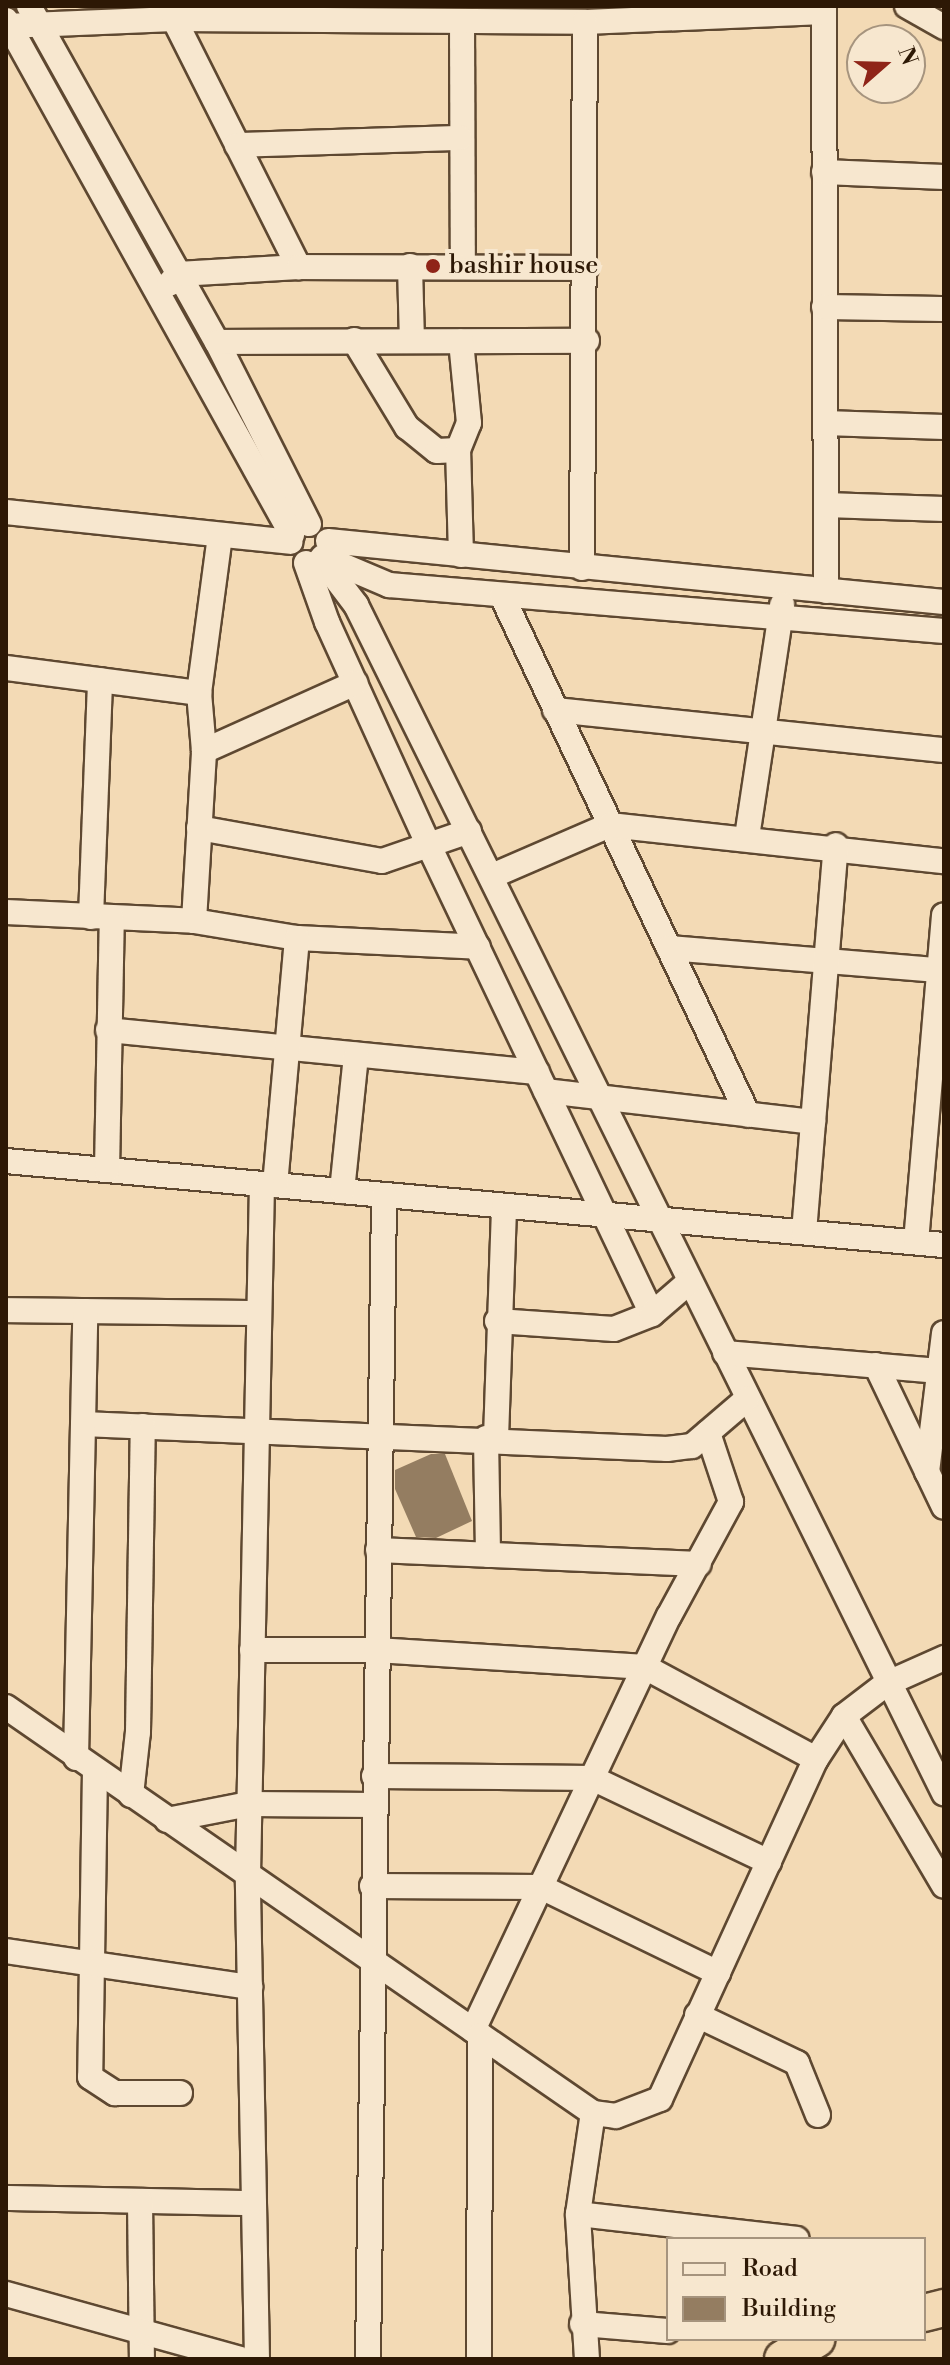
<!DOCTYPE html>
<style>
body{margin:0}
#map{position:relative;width:950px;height:2365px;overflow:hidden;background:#f3dab5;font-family:"Libre Bodoni",serif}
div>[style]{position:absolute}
.building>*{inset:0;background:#947d61}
.roads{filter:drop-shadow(2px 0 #5e4831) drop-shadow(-2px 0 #5e4831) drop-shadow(0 2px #5e4831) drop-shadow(0 -2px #5e4831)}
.minor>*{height:24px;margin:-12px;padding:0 12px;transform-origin:12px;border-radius:12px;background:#f7e7cf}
.highway>*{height:36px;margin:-18px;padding:0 18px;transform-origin:18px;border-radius:18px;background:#f3dab5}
.dots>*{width:22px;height:22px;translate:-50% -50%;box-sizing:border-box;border:4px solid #f7e7cf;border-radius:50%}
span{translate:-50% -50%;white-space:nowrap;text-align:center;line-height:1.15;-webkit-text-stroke:8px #f7e7cf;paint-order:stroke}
.poi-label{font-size:26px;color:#2d1805}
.left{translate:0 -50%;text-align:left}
.frame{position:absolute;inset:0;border:8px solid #2d1805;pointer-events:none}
.legend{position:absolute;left:666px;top:2237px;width:260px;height:104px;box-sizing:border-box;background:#f7e7cf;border:2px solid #a6947e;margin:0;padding:10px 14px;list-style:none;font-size:24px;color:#2d1805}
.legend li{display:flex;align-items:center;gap:16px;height:40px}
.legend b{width:40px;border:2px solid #a6947e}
.north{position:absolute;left:846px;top:24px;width:80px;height:80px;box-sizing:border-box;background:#f7e7cf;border:2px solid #a6947e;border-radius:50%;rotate:70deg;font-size:22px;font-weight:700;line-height:32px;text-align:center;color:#2d1805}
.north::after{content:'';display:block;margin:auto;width:28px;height:36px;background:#8f2418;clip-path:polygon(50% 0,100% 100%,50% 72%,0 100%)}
</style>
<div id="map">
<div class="building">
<i style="clip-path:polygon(431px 1454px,445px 1454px,472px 1521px,436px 1538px,416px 1537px,395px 1489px,395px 1470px)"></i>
</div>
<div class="roads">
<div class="minor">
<i style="left:29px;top:6px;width:385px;rotate:60.8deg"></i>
<i style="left:217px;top:342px;width:204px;rotate:63.2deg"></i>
<i style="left:824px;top:6px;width:585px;rotate:89.8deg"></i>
<i style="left:907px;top:6px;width:43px;rotate:29.6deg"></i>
<i style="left:174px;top:19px;width:278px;rotate:63.3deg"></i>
<i style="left:6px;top:20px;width:589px;rotate:60.95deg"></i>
<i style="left:462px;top:21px;width:245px;rotate:89.8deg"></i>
<i style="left:6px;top:26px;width:168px;rotate:-2.4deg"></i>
<i style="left:174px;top:19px;width:411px;rotate:0.4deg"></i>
<i style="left:585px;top:22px;width:239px;rotate:-2.4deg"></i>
<i style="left:237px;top:145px;width:223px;rotate:-1.8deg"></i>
<i style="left:824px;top:172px;width:120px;rotate:2.4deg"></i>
<i style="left:410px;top:266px;width:74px;rotate:88.5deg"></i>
<i style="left:169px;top:284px;width:13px;rotate:-48deg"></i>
<i style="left:178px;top:274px;width:121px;rotate:-3.3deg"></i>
<i style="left:299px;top:267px;width:287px;rotate:0.2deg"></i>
<i style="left:824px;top:307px;width:120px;rotate:1deg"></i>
<i style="left:354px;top:340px;width:102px;rotate:58.7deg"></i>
<i style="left:407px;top:427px;width:38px;rotate:39deg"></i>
<i style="left:437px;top:451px;width:21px;rotate:-3deg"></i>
<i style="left:217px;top:342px;width:370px;rotate:-0.2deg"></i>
<i style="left:825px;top:423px;width:119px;rotate:1.9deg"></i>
<i style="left:826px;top:505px;width:118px;rotate:1.9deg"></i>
<i style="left:6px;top:512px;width:286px;rotate:6deg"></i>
<i style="left:328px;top:541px;width:619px;rotate:5.66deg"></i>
<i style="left:461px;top:555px;width:105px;rotate:-91.6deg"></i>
<i style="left:458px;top:450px;width:29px;rotate:-68deg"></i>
<i style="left:469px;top:423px;width:82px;rotate:-95.6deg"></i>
<i style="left:323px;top:557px;width:72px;rotate:23deg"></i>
<i style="left:389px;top:585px;width:557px;rotate:4.74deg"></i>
<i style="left:321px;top:559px;width:58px;rotate:52.7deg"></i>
<i style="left:356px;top:605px;width:1326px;rotate:63.67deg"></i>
<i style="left:306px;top:563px;width:63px;rotate:70.4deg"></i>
<i style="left:327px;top:622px;width:248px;rotate:65.5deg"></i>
<i style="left:430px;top:848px;width:516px;rotate:64.53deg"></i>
<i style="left:582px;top:568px;width:546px;rotate:-89.69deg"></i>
<i style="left:502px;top:596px;width:574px;rotate:64.64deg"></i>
<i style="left:6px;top:668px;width:195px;rotate:7.4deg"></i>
<i style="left:555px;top:710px;width:391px;rotate:5.9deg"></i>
<i style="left:204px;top:751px;width:166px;rotate:-24.2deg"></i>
<i style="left:199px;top:828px;width:186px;rotate:10.2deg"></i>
<i style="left:382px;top:861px;width:92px;rotate:-19deg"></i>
<i style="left:747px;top:837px;width:235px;rotate:-81.4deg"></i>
<i style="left:492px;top:876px;width:129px;rotate:-23.4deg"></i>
<i style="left:610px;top:825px;width:336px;rotate:6.2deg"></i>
<i style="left:6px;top:912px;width:188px;rotate:2.7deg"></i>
<i style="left:194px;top:921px;width:104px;rotate:9.4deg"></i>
<i style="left:297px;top:938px;width:181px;rotate:2.8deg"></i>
<i style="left:91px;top:917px;width:237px;rotate:-87.8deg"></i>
<i style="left:194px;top:921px;width:170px;rotate:-86.6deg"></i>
<i style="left:204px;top:751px;width:58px;rotate:-94.9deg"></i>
<i style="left:199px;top:693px;width:159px;rotate:-82.4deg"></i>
<i style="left:669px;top:948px;width:270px;rotate:4.7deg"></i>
<i style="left:108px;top:1030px;width:431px;rotate:5.6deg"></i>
<i style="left:546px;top:1091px;width:269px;rotate:6.6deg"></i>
<i style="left:6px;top:1161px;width:942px;rotate:5.12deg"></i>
<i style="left:107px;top:1170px;width:252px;rotate:-88.9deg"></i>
<i style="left:275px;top:1185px;width:248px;rotate:-84.9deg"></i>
<i style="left:342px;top:1191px;width:137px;rotate:-84.1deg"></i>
<i style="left:804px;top:1232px;width:388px;rotate:-85.3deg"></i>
<i style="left:916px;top:1242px;width:328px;rotate:-85.1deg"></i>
<i style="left:6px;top:1310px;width:253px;rotate:0.7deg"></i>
<i style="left:497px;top:1321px;width:117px;rotate:3.9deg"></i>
<i style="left:614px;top:1329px;width:41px;rotate:-21.5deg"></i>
<i style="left:652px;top:1314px;width:49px;rotate:-40.9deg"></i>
<i style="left:725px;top:1353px;width:215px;rotate:4.8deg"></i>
<i style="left:876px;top:1365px;width:157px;rotate:64.4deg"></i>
<i style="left:83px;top:1424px;width:585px;rotate:2.45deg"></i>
<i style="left:667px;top:1449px;width:25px;rotate:-7deg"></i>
<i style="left:692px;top:1446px;width:72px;rotate:-40.5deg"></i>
<i style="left:486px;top:1438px;width:117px;rotate:89deg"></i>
<i style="left:496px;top:1438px;width:232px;rotate:-88deg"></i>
<i style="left:927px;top:1472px;width:140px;rotate:-83deg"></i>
<i style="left:378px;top:1550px;width:321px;rotate:2.5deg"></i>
<i style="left:252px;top:1650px;width:124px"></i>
<i style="left:376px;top:1650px;width:270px;rotate:3.6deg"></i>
<i style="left:645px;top:1667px;width:194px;rotate:28.3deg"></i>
<i style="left:6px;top:1707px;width:714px;rotate:34.67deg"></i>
<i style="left:593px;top:2113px;width:23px;rotate:7deg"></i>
<i style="left:616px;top:2116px;width:47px;rotate:-21.1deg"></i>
<i style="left:660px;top:2099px;width:374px;rotate:-65.4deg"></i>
<i style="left:816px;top:1759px;width:51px;rotate:-56.9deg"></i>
<i style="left:844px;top:1716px;width:53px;rotate:-37.3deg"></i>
<i style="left:886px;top:1684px;width:64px;rotate:-24.1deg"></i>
<i style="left:844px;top:1716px;width:197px;rotate:59.5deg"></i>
<i style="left:76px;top:1758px;width:447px;rotate:-88.8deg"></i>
<i style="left:95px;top:1770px;width:307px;rotate:90.9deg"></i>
<i style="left:90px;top:2077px;width:30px;rotate:33deg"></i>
<i style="left:115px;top:2093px;width:65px"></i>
<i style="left:374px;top:1776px;width:218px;rotate:0.5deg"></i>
<i style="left:592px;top:1778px;width:196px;rotate:25.4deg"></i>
<i style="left:131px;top:1795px;width:63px;rotate:-83.7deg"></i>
<i style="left:138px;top:1732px;width:306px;rotate:-89.1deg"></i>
<i style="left:167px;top:1820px;width:84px;rotate:-11deg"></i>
<i style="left:249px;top:1804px;width:125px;rotate:0.5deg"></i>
<i style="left:372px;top:1886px;width:169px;rotate:0.3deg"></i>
<i style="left:541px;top:1887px;width:197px;rotate:25.9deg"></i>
<i style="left:6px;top:1951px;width:247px;rotate:8.4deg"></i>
<i style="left:697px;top:2015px;width:111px;rotate:25.6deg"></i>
<i style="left:797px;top:2063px;width:56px;rotate:68deg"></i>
<i style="left:473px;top:2030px;width:458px;rotate:-64.7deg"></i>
<i style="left:669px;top:1616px;width:130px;rotate:-61.5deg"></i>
<i style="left:731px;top:1502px;width:73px;rotate:-108.4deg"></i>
<i style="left:6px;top:2198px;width:248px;rotate:1.2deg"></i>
<i style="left:140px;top:2201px;width:158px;rotate:89.3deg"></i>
<i style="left:578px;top:2214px;width:220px;rotate:6.5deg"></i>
<i style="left:6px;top:2294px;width:243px;rotate:15.5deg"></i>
<i style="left:582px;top:2324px;width:86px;rotate:4.7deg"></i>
<i style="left:257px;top:2359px;width:484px;rotate:-91.1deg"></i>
<i style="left:248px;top:1875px;width:691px;rotate:-88.84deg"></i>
<i style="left:368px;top:2359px;width:1164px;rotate:-89.21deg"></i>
<i style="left:479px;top:2359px;width:324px;rotate:-89.8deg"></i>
<i style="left:587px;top:2359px;width:145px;rotate:-93.6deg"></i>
<i style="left:578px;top:2214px;width:102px;rotate:-81.6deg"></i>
</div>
<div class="highway">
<i style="left:924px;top:2313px;width:21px;rotate:-14deg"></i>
<i style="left:783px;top:2359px;width:39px;rotate:-31deg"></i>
</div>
</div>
<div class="dots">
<i style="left:433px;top:266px;background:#8f2418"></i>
</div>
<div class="poi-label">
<span class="left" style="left:449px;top:266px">bashir house</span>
</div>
<div class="frame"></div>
<ul class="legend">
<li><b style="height:10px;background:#f7e7cf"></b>Road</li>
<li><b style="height:22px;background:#947d61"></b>Building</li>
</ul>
<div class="north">N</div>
</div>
